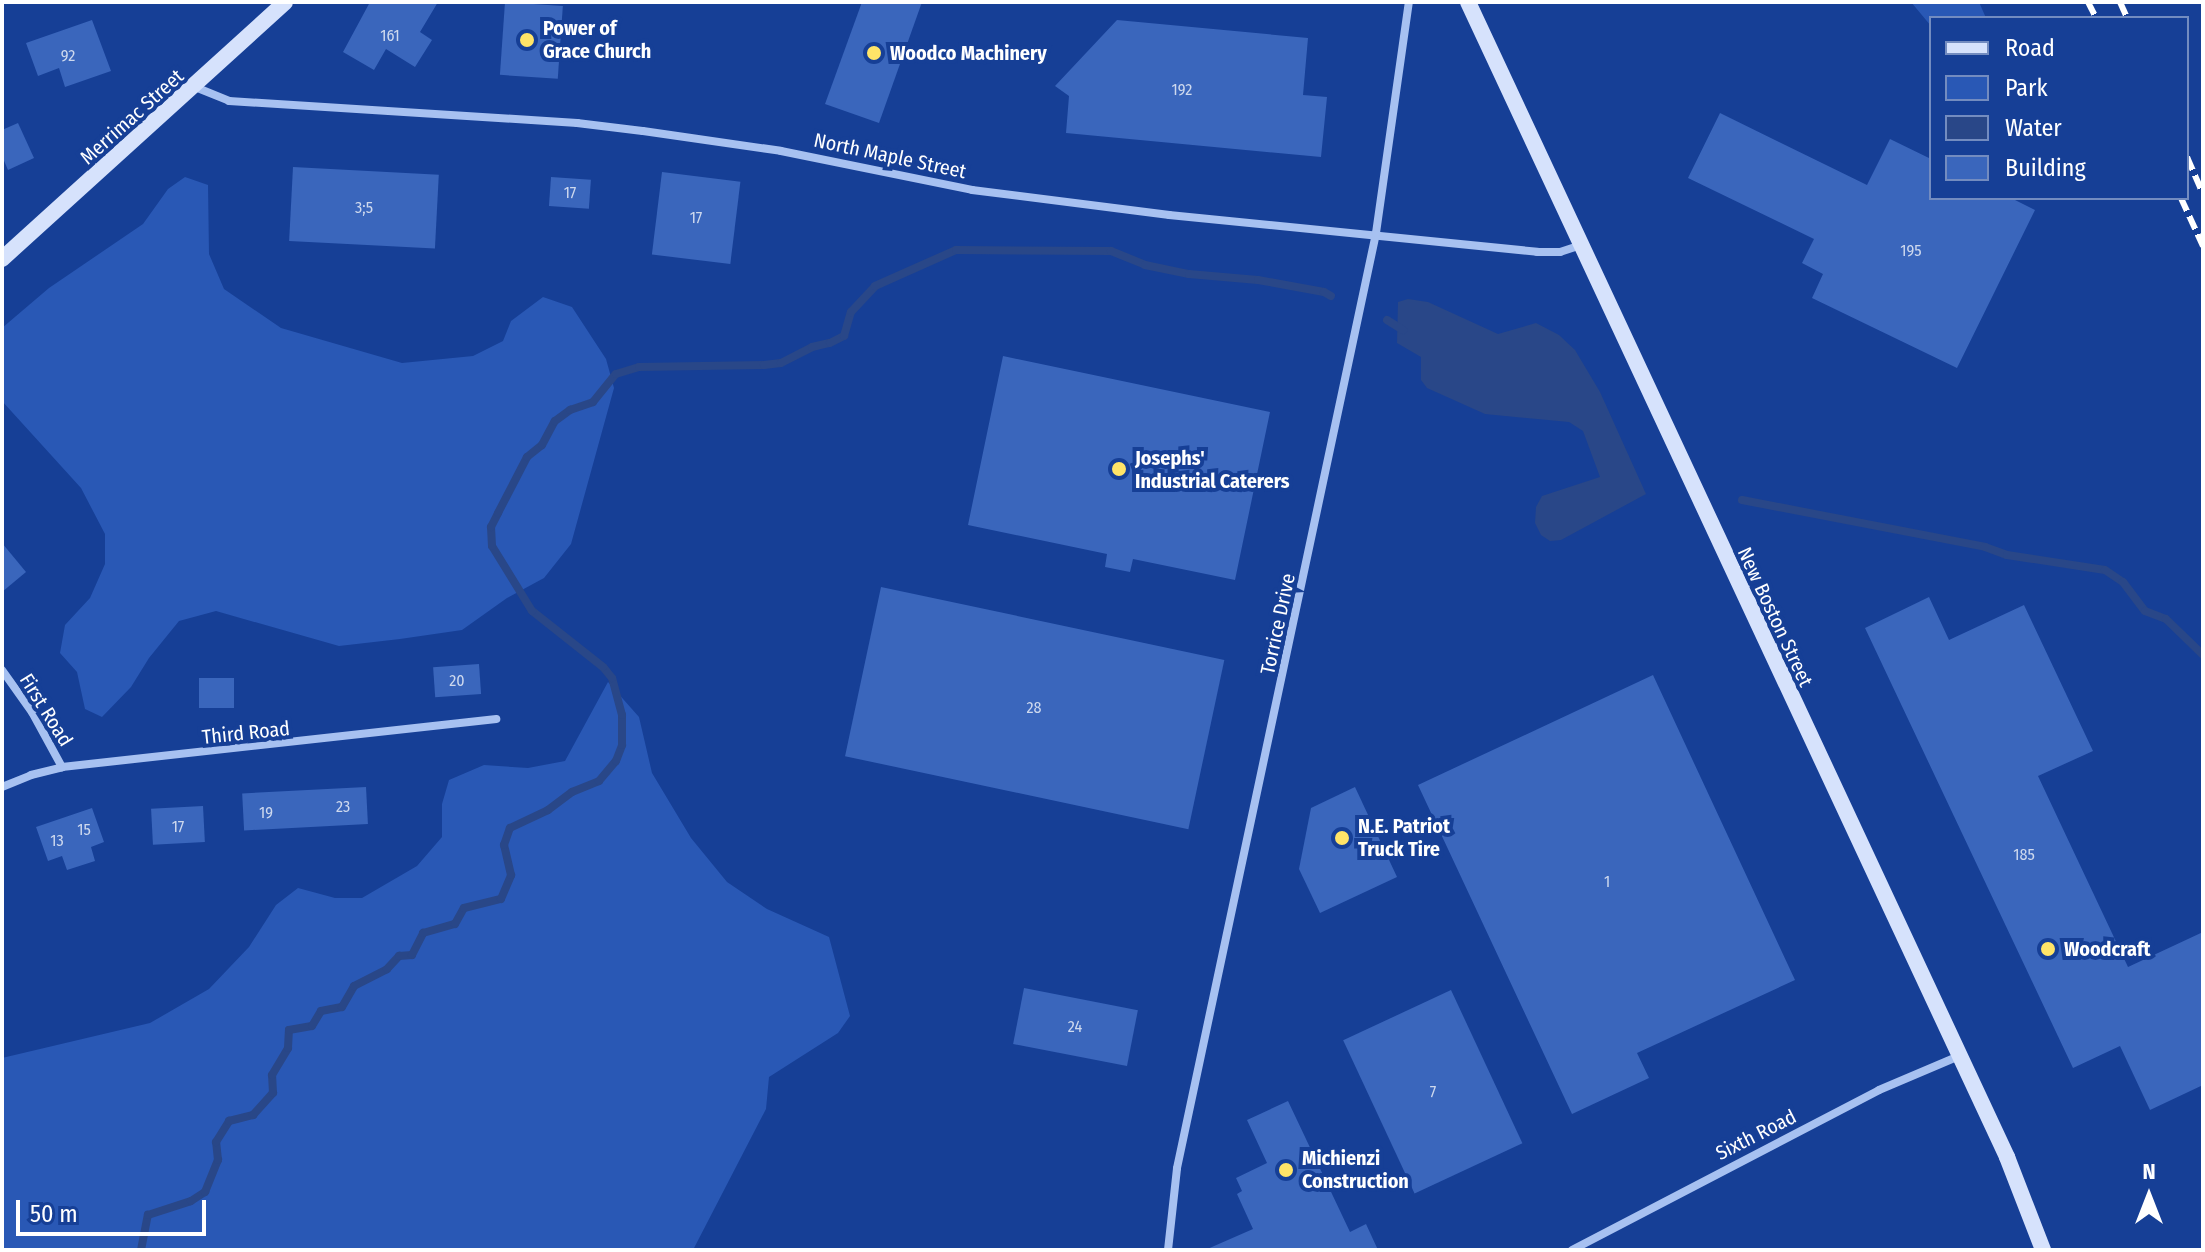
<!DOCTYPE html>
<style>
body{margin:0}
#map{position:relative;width:2205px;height:1252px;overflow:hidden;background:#163f96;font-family:"Fira Sans Condensed",sans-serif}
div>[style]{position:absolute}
.green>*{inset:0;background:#2958b5}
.water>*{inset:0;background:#294788}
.stream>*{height:8px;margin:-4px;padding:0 4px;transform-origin:4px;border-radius:4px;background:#294788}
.building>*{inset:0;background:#3a66bc;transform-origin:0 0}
.minor>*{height:8px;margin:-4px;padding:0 4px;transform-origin:4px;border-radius:4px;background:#a7c1f1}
.secondary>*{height:16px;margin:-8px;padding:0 8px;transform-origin:8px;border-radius:8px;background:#d6e2fc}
.rail>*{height:6px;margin-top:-3px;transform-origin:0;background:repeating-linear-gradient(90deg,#fff 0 14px,transparent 0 20px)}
.dots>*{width:22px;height:22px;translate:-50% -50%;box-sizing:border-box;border:4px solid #163f96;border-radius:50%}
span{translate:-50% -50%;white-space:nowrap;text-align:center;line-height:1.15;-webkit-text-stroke:8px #163f96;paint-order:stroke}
.number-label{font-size:16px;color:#ced9ee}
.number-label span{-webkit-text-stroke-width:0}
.poi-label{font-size:20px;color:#fff;font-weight:700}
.left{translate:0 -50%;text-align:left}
.street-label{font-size:20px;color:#fff}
.frame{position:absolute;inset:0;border:4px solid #fff;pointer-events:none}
.legend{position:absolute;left:1929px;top:16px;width:260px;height:184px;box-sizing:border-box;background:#163f96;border:2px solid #738cc0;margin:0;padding:10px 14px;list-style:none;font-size:24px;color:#fff}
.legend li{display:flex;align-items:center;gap:16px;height:40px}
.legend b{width:40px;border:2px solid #738cc0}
.north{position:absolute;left:2109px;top:1156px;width:80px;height:80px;-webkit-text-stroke:6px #163f96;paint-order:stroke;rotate:0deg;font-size:22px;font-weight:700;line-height:32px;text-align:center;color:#fff}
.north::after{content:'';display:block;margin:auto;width:28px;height:36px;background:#fff;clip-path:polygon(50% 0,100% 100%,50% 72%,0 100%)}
.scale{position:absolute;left:16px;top:1200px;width:190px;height:36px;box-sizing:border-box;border:4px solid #fff;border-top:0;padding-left:10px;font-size:24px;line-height:28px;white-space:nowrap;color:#fff;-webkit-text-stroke:6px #163f96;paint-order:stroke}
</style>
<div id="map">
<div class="green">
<i style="clip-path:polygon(1911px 2px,1979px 2px,1986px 18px,1931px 18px,1931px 26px)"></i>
<i style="clip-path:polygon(185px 177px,208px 185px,209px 254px,224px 289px,281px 328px,402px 363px,473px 356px,503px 341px,511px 321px,543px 297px,572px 307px,606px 359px,614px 388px,571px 544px,544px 578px,507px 598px,462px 630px,400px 639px,339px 646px,216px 611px,179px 621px,149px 658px,131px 687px,102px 717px,85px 709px,77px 672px,60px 653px,65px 625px,90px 598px,105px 564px,105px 534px,81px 488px,2px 401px,2px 328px,49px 288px,143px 224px,168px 189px)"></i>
<i style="clip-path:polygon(608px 682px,639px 717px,652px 773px,691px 838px,727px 882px,767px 909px,829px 937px,850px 1016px,838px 1033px,769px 1077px,766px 1109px,693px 1250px,2px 1250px,2px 1058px,150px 1023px,209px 989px,249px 947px,276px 905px,298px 888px,335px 898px,362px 898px,417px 866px,442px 837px,442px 804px,449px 780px,484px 765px,528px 768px,565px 761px)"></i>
</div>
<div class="water">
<i style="clip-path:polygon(1408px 299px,1428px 302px,1498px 334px,1536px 323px,1559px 335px,1575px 350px,1600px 392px,1646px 494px,1561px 540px,1550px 541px,1541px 535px,1535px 523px,1536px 507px,1542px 496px,1600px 477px,1583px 431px,1569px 422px,1485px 414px,1427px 388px,1421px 380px,1421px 357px,1397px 343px,1398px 302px)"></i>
</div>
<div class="stream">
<i style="left:1387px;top:320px;width:19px;rotate:32deg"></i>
<i style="left:1742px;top:500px;width:248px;rotate:10.9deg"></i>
<i style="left:1985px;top:547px;width:23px;rotate:20deg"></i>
<i style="left:2007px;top:555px;width:99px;rotate:8.7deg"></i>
<i style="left:2105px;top:570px;width:22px;rotate:34deg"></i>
<i style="left:2123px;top:582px;width:36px;rotate:53deg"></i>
<i style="left:2145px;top:611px;width:22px;rotate:21deg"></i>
<i style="left:2166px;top:619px;width:52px;rotate:44.2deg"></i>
<i style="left:141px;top:1250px;width:36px;rotate:-79deg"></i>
<i style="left:148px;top:1215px;width:45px;rotate:-18deg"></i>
<i style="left:191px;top:1201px;width:17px;rotate:-33deg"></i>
<i style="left:205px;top:1192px;width:35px;rotate:-68deg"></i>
<i style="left:218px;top:1160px;width:18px;rotate:-96deg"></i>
<i style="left:216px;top:1142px;width:25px;rotate:-58deg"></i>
<i style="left:229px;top:1121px;width:25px;rotate:-14deg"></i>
<i style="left:253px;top:1115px;width:30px;rotate:-48deg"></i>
<i style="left:273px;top:1093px;width:18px;rotate:-93deg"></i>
<i style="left:272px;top:1075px;width:31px;rotate:-59deg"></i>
<i style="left:288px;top:1048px;width:18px;rotate:-87deg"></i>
<i style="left:289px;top:1030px;width:23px;rotate:-10deg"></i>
<i style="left:312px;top:1026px;width:17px;rotate:-59deg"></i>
<i style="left:321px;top:1011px;width:21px;rotate:-11deg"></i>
<i style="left:342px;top:1007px;width:24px;rotate:-60deg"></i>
<i style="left:354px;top:986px;width:37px;rotate:-27deg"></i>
<i style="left:387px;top:969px;width:18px;rotate:-47deg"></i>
<i style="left:399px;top:956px;width:13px;rotate:-4deg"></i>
<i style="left:412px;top:955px;width:25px;rotate:-63deg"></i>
<i style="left:423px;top:933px;width:33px;rotate:-16deg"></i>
<i style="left:455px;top:924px;width:18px;rotate:-61deg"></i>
<i style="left:464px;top:908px;width:38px;rotate:-14deg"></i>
<i style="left:501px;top:899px;width:26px;rotate:-67deg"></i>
<i style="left:511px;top:875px;width:31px;rotate:-103deg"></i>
<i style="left:504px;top:845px;width:18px;rotate:-71deg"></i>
<i style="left:510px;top:828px;width:42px;rotate:-25.3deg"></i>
<i style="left:548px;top:810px;width:30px;rotate:-37deg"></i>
<i style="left:572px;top:792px;width:29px;rotate:-22deg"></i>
<i style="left:599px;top:781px;width:26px;rotate:-50deg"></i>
<i style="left:616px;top:761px;width:17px;rotate:-69deg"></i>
<i style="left:622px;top:745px;width:30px;rotate:-90deg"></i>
<i style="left:622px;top:715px;width:38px;rotate:-105deg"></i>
<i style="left:612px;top:678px;width:14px;rotate:-129deg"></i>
<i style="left:603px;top:667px;width:90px;rotate:-141.7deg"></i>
<i style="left:532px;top:611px;width:76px;rotate:-121.6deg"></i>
<i style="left:492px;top:546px;width:19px;rotate:-93deg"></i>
<i style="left:491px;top:527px;width:16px;rotate:-63deg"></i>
<i style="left:498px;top:513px;width:63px;rotate:-62.6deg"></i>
<i style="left:527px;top:457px;width:19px;rotate:-39deg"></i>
<i style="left:542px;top:445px;width:27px;rotate:-62deg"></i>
<i style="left:555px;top:421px;width:19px;rotate:-36deg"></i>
<i style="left:570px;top:410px;width:24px;rotate:-19deg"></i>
<i style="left:593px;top:402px;width:36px;rotate:-51deg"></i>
<i style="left:616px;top:374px;width:24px;rotate:-17deg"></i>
<i style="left:639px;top:367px;width:125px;rotate:-0.9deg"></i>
<i style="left:764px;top:365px;width:17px;rotate:-7deg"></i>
<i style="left:781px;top:363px;width:35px;rotate:-27deg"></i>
<i style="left:812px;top:347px;width:18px;rotate:-13deg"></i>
<i style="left:830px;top:343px;width:16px;rotate:-27deg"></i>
<i style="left:844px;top:336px;width:25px;rotate:-74deg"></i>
<i style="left:851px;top:312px;width:35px;rotate:-47deg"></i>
<i style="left:875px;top:286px;width:89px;rotate:-24deg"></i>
<i style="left:956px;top:250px;width:155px;rotate:0.4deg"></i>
<i style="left:1111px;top:251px;width:37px;rotate:22deg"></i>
<i style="left:1145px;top:265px;width:45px;rotate:11.6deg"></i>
<i style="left:1189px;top:274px;width:69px;rotate:5deg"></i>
<i style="left:1258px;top:280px;width:67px;rotate:10.3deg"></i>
<i style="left:1324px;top:292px;width:8px;rotate:30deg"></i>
</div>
<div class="building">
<i style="clip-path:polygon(370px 2px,438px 2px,420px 32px,432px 40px,415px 67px,386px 49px,374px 70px,343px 52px)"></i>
<i style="left:505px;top:2px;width:58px;height:73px;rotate:4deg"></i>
<i style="clip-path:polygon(862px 2px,922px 2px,879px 123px,825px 104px)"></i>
<i style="clip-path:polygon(92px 20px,111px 71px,65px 87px,59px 68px,38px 76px,26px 43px)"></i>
<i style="clip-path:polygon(1117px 20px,1308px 38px,1303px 95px,1327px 97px,1321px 157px,1066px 133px,1069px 96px,1055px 86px)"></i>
<i style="clip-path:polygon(1720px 113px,1867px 185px,1890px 139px,1931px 159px,1931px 198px,2011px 198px,2035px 210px,1957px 368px,1812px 298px,1823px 274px,1802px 263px,1814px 239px,1688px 178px)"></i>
<i style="clip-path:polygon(18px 123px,34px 158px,8px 170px,2px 156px,2px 130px)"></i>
<i style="left:293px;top:167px;width:146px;height:74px;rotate:3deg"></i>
<i style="left:662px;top:172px;width:79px;height:83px;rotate:7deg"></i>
<i style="left:551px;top:177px;width:40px;height:29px;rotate:4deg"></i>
<i style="clip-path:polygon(1003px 356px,1270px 412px,1235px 580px,1133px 559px,1130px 572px,1105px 567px,1107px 554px,968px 525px)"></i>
<i style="clip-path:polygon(2px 543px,26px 572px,2px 592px)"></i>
<i style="left:881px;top:587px;width:351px;height:173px;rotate:12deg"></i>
<i style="clip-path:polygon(1929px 597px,1949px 640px,2024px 605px,2093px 751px,2038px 776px,2128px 967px,2203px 932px,2203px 1085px,2150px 1110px,2120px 1046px,2073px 1068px,1865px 628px)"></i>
<i style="left:479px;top:664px;width:30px;height:46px;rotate:86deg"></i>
<i style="clip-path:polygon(1653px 675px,1795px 980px,1637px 1053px,1649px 1078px,1572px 1114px,1418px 785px)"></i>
<i style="left:199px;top:678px;width:35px;height:30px"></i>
<i style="left:366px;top:787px;width:37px;height:124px;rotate:87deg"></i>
<i style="clip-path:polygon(1355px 787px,1397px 877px,1320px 913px,1299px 869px,1311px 808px)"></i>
<i style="left:203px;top:806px;width:36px;height:52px;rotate:87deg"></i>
<i style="clip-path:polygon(92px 808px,104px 842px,91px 847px,95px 861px,67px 870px,62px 856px,48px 861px,36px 827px)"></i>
<i style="left:1024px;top:988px;width:116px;height:57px;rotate:11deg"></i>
<i style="left:1451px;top:990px;width:169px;height:119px;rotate:65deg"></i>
<i style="clip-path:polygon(1288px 1101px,1350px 1232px,1366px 1224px,1378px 1250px,1205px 1250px,1253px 1229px,1237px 1194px,1242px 1191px,1236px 1178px,1267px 1163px,1247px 1120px)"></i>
</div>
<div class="minor">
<i style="left:195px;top:87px;width:37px;rotate:22deg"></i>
<i style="left:229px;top:101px;width:349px;rotate:3.6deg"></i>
<i style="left:577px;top:123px;width:66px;rotate:6.9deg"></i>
<i style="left:643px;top:131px;width:139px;rotate:8.2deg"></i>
<i style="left:781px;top:151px;width:195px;rotate:11.5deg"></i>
<i style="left:972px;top:190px;width:199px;rotate:7.2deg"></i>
<i style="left:1169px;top:215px;width:370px;rotate:5.7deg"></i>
<i style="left:1537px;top:252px;width:23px"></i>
<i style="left:1560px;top:252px;width:20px;rotate:-18deg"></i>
<i style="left:2px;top:670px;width:52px;rotate:54.5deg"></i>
<i style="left:32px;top:712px;width:63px;rotate:61.4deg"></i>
<i style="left:2px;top:787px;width:31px;rotate:-22deg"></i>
<i style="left:31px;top:775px;width:32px;rotate:-14deg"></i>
<i style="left:62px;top:767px;width:437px;rotate:-6.3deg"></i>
<i style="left:1168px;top:1250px;width:82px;rotate:-83.7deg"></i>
<i style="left:1177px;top:1168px;width:956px;rotate:-77.98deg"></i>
<i style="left:1376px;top:233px;width:233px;rotate:-81.9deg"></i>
<i style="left:1572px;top:1250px;width:346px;rotate:-27.5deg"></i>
<i style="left:1879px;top:1090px;width:87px;rotate:-23deg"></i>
</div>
<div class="secondary">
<i style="left:1468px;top:2px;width:1275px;rotate:64.98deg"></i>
<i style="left:2007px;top:1157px;width:100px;rotate:68.8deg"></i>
<i style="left:2px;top:259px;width:382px;rotate:-42.2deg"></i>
</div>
<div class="rail">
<i style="left:2088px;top:2px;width:18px;rotate:63deg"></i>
<i style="left:2120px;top:2px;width:17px;rotate:66deg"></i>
<i style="left:2187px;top:157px;width:40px;rotate:66.6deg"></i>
<i style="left:2181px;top:198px;width:53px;rotate:65.4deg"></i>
</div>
<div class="dots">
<i style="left:527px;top:40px;background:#ffe468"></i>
<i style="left:874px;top:53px;background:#ffe468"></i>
<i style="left:1119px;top:469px;background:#ffe468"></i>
<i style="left:1342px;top:838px;background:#ffe468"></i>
<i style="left:2048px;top:949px;background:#ffe468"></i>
<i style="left:1286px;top:1170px;background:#ffe468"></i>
</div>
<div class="number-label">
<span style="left:390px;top:36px">161</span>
<span style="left:68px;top:56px">92</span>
<span style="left:1182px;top:90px">192</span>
<span style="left:570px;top:193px">17</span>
<span style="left:364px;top:208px">3;5</span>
<span style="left:696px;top:218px">17</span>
<span style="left:1911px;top:251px">195</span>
<span style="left:457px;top:681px">20</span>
<span style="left:1034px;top:708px">28</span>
<span style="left:343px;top:807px">23</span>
<span style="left:266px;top:813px">19</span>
<span style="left:178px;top:827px">17</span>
<span style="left:84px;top:830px">15</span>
<span style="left:57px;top:841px">13</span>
<span style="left:2024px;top:855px">185</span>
<span style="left:1607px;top:882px">1</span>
<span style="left:1075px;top:1027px">24</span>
<span style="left:1433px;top:1092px">7</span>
</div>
<div class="poi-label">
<span class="left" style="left:543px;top:40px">Power of<br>Grace Church</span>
<span class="left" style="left:890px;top:53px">Woodco Machinery</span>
<span class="left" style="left:1135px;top:470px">Josephs'<br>Industrial Caterers</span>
<span class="left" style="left:1358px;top:838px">N.E. Patriot<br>Truck Tire</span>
<span class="left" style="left:2064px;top:949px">Woodcraft</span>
<span class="left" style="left:1302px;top:1170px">Michienzi<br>Construction</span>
</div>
<div class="street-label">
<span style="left:132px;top:117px;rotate:-42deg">Merrimac Street</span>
<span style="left:890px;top:156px;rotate:12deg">North Maple Street</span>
<span style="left:1775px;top:617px;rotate:65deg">New Boston Street</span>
<span style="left:1278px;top:624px;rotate:-78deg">Torrice Drive</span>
<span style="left:46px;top:710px;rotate:58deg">First Road</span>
<span style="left:246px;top:733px;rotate:-6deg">Third Road</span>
<span style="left:1756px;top:1135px;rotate:-27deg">Sixth Road</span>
</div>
<div class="frame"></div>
<ul class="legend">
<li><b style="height:10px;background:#d6e2fc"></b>Road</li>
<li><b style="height:22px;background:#2958b5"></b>Park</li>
<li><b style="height:22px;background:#294788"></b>Water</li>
<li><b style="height:22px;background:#3a66bc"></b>Building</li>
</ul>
<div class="north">N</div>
<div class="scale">50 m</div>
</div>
